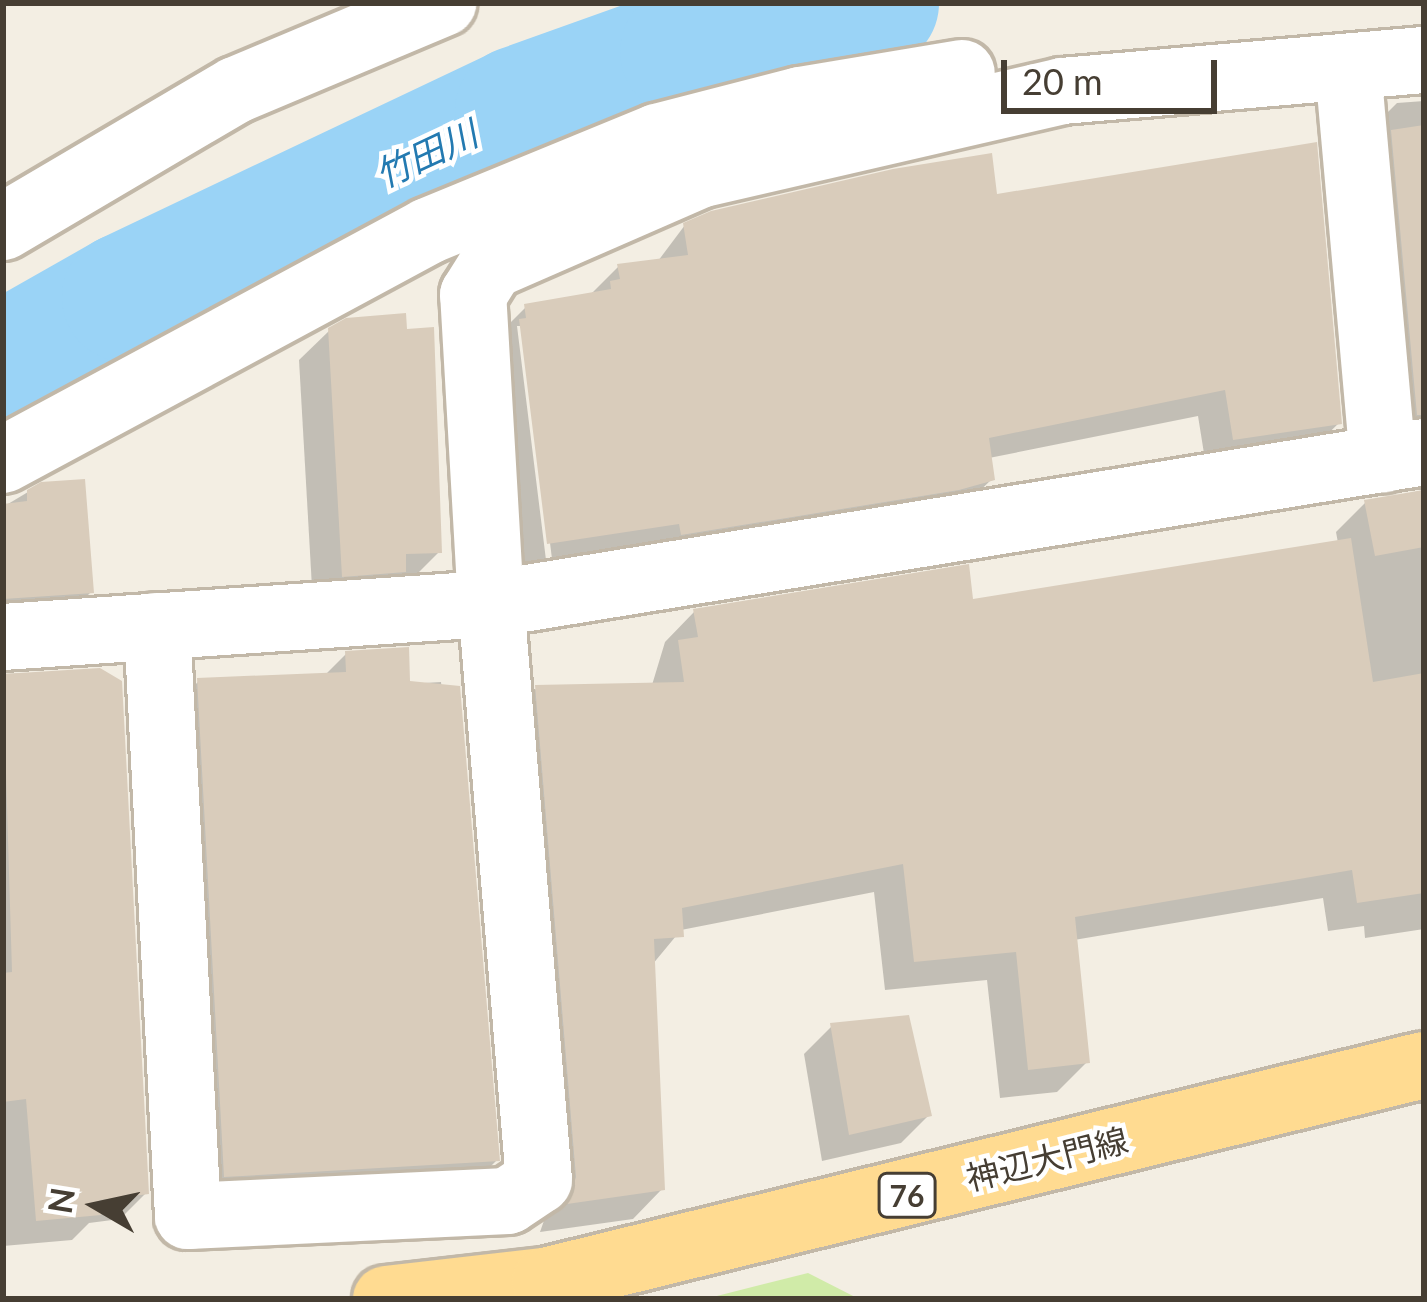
<!DOCTYPE html>
<meta charset="utf-8">
<style>
body{margin:0}
#map{position:relative;width:1427px;height:1302px;overflow:hidden;background:#f3eee3;font-family:Lato,"Noto Sans JP",sans-serif}
div>[style]{position:absolute}
.green>*{inset:0;background:#d0eba8}
.shadow>*{inset:0;background:#0003}
.river>*{height:129px;margin:-64.5px;padding:0 64.5px;transform-origin:64.5px;border-radius:64.5px;background:#9ad3f6}
.building>*{inset:0;background:#d9ccbb}
.roads{filter:drop-shadow(3px 0 #c2b8a8) drop-shadow(-3px 0 #c2b8a8) drop-shadow(0 3px #c2b8a8) drop-shadow(0 -3px #c2b8a8)}
.minor>*{height:66px;margin:-33px;padding:0 33px;transform-origin:33px;border-radius:33px;background:#fff}
.major>*{height:66px;margin:-33px;padding:0 33px;transform-origin:33px;border-radius:33px;background:#ffdb91}
span{translate:-50% -50%;white-space:nowrap;text-align:center;line-height:1.15;-webkit-text-stroke:9px #fff;paint-order:stroke}
.shield-label span{padding:3px 9px;background:#fff;border:3px solid;border-radius:9px;-webkit-text-stroke-width:0}
.shield-label{font-size:30px;color:#463e33;font-weight:700}
.street-label{font-size:33px;color:#463e33}
.water-label{font-size:36px;color:#237ab1;font-style:italic}
.frame{position:absolute;inset:0;border:6px solid #463e33;pointer-events:none}
.north{position:absolute;left:36px;top:1146px;width:120px;height:120px;-webkit-text-stroke:9px #fff;paint-order:stroke;rotate:279deg;font-size:33px;font-weight:700;line-height:48px;text-align:center;color:#463e33}
.north::after{content:'';display:block;margin:auto;width:42px;height:54px;background:#463e33;clip-path:polygon(50% 0,100% 100%,50% 72%,0 100%)}
.scale{position:absolute;left:1001px;top:60px;width:216px;height:54px;box-sizing:border-box;border:6px solid #463e33;border-top:0;padding-left:15px;font-size:36px;line-height:42px;white-space:nowrap;color:#463e33;-webkit-text-stroke:9px #fff;paint-order:stroke}
</style>
<div id="map">
<div class="green">
<i style="clip-path:polygon(808px 1273px,859px 1299px,705px 1299px)"></i>
</div>
<div class="shadow">
<i style="clip-path:polygon(1424px 101px,1424px 466px,1408px 446px,1367px 133px,1397px 103px)"></i>
<i style="clip-path:polygon(evenodd,995px 197px,1339px 423px,1311px 450px,1206px 466px,1198px 416px,989px 458px,992px 479px,964px 506px,520px 571px,498px 335px,526px 307px,589px 296px,619px 266px,658px 261px,685px 225px,995px 197px,517px 326px,523px 326px,552px 559px,546px 560px,517px 326px)"></i>
<i style="clip-path:polygon(330px 330px,404px 332px,439px 552px,409px 582px,313px 605px,299px 360px)"></i>
<i style="clip-path:polygon(1424px 490px,1424px 929px,1365px 938px,1364px 926px,1328px 931px,1323px 898px,1074px 940px,1087px 1062px,1057px 1092px,1000px 1098px,987px 980px,885px 990px,874px 892px,681px 930px,652px 965px,662px 1189px,633px 1219px,540px 1232px,548px 1209px,507px 717px,537px 688px,652px 685px,665px 642px,694px 612px,971px 602px,1338px 543px,1336px 532px,1366px 502px)"></i>
<i style="clip-path:polygon(28px 492px,91px 592px,65px 618px,3px 625px,3px 507px)"></i>
<i style="clip-path:polygon(346px 654px,407px 684px,441px 682px,497px 1160px,468px 1189px,196px 1204px,170px 709px,199px 681px,324px 676px)"></i>
<i style="clip-path:polygon(99px 671px,146px 1193px,120px 1219px,89px 1223px,72px 1240px,3px 1246px,3px 674px)"></i>
<i style="clip-path:polygon(832px 1026px,929px 1115px,901px 1143px,822px 1161px,804px 1054px)"></i>
</div>
<div class="river">
<i style="left:3px;top:367px;width:142px;rotate:-29.6deg"></i>
<i style="left:126px;top:297px;width:435px;rotate:-25.4deg"></i>
<i style="left:519px;top:110px;width:175px;rotate:-19.7deg"></i>
<i style="left:684px;top:51px;width:196px;rotate:-14.2deg"></i>
</div>
<div class="building">
<i style="clip-path:polygon(1424px 125px,1424px 415px,1417px 415px,1391px 130px)"></i>
<i style="clip-path:polygon(1317px 142px,1342px 424px,1233px 440px,1225px 390px,989px 438px,995px 480px,959px 490px,681px 535px,679px 524px,547px 544px,519px 319px,526px 318px,524px 304px,611px 289px,610px 281px,620px 279px,617px 264px,688px 255px,683px 223px,711px 211px,893px 169px,992px 153px,997px 194px)"></i>
<i style="clip-path:polygon(406px 313px,407px 329px,434px 327px,442px 553px,406px 554px,406px 572px,342px 577px,328px 328px,346px 318px)"></i>
<i style="clip-path:polygon(85px 479px,94px 593px,3px 599px,3px 504px,27px 501px,27px 490px,41px 482px)"></i>
<i style="clip-path:polygon(1424px 490px,1424px 547px,1375px 556px,1364px 500px)"></i>
<i style="clip-path:polygon(1351px 538px,1373px 682px,1424px 673px,1424px 893px,1357px 903px,1352px 870px,1075px 917px,1090px 1063px,1028px 1070px,1016px 952px,914px 962px,903px 864px,682px 908px,684px 937px,654px 939px,665px 1190px,567px 1204px,576px 1177px,535px 685px,684px 682px,678px 640px,698px 637px,693px 609px,969px 564px,973px 599px)"></i>
<i style="clip-path:polygon(409px 647px,410px 681px,460px 686px,500px 1161px,224px 1177px,197px 678px,346px 672px,345px 651px)"></i>
<i style="clip-path:polygon(100px 668px,122px 681px,149px 1194px,100px 1200px,101px 1215px,36px 1221px,26px 1099px,3px 1102px,3px 973px,12px 972px,3px 674px)"></i>
<i style="clip-path:polygon(909px 1015px,932px 1116px,849px 1135px,830px 1023px)"></i>
</div>
<div class="roads">
<div class="minor">
<i style="left:1348px;top:68px;width:393px;rotate:84.9deg"></i>
<i style="left:3px;top:227px;width:270px;rotate:-30.5deg"></i>
<i style="left:236px;top:90px;width:225px;rotate:-22.8deg"></i>
<i style="left:3px;top:460px;width:483px;rotate:-28.3deg"></i>
<i style="left:428px;top:231px;width:248px;rotate:-22.3deg"></i>
<i style="left:657px;top:137px;width:148px;rotate:-14.5deg"></i>
<i style="left:800px;top:100px;width:164px;rotate:-9.5deg"></i>
<i style="left:157px;top:626px;width:591px;rotate:86.99deg"></i>
<i style="left:188px;top:1216px;width:320px;rotate:-2.7deg"></i>
<i style="left:508px;top:1201px;width:37px;rotate:-34deg"></i>
<i style="left:539px;top:1180px;width:578px;rotate:-94.76deg"></i>
<i style="left:491px;top:604px;width:945px;rotate:-9.25deg"></i>
<i style="left:3px;top:637px;width:489px;rotate:-3.9deg"></i>
<i style="left:491px;top:604px;width:310px;rotate:-93.3deg"></i>
<i style="left:473px;top:295px;width:34px;rotate:-58deg"></i>
<i style="left:491px;top:266px;width:227px;rotate:-23.6deg"></i>
<i style="left:699px;top:175px;width:373px;rotate:-13deg"></i>
<i style="left:1062px;top:91px;width:363px;rotate:-4.9deg"></i>
</div>
<div class="major">
<i style="left:386px;top:1299px;width:160px;rotate:-6.5deg"></i>
<i style="left:545px;top:1281px;width:905px;rotate:-13.81deg"></i>
</div>
</div>
<div class="shield-label">
<span style="left:907px;top:1195px">76</span>
</div>
<div class="street-label">
<span style="left:1047px;top:1159px;rotate:-14deg">神辺大門線</span>
</div>
<div class="water-label">
<span style="left:426px;top:154px;rotate:-25deg">竹田川</span>
</div>
<div class="frame"></div>
<div class="north">N</div>
<div class="scale">20 m</div>
</div>
